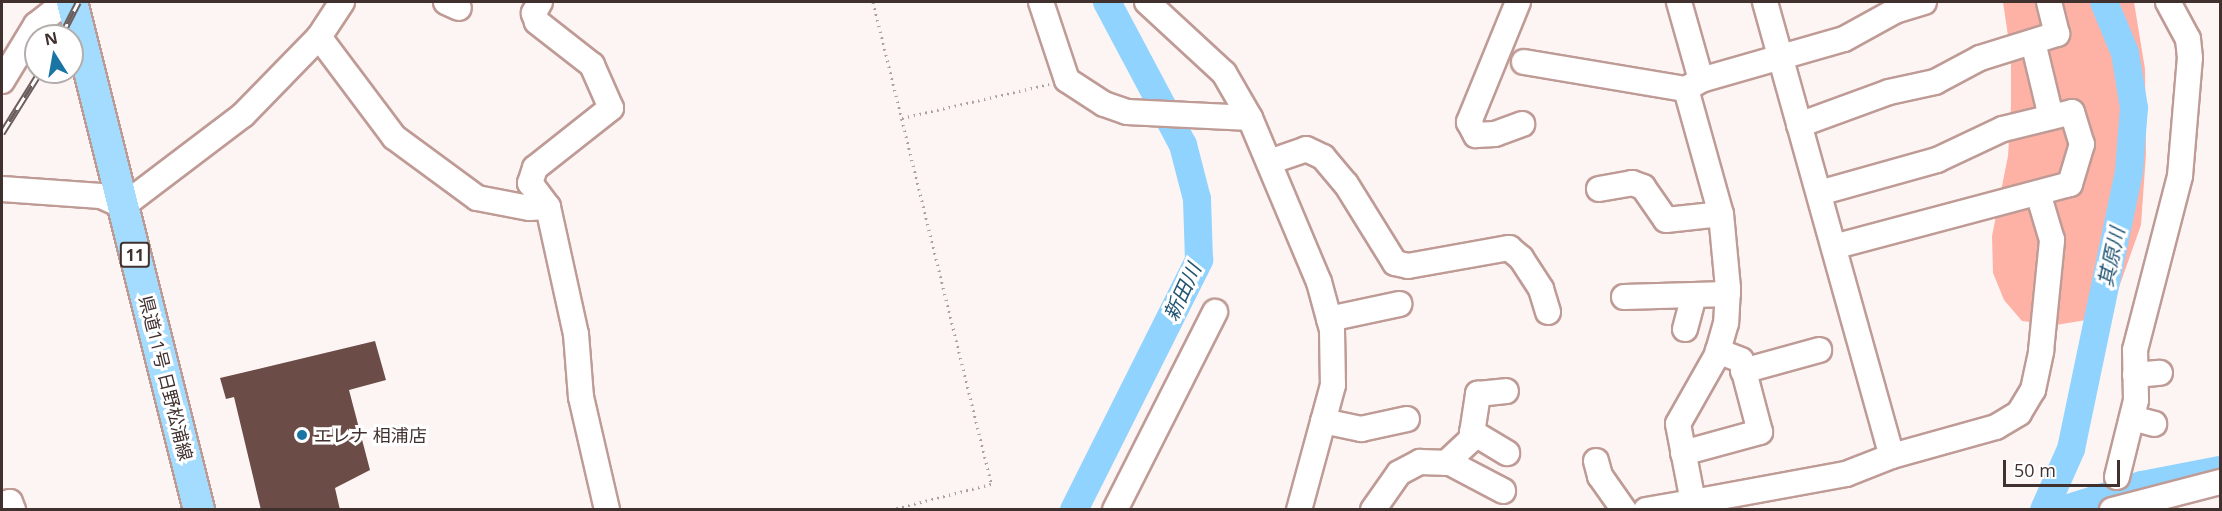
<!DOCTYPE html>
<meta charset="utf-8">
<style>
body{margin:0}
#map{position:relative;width:2222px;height:511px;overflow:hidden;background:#fdf5f4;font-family:"Open Sans","Noto Sans JP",sans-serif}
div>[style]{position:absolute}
.forest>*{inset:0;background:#feb2a6}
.river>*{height:28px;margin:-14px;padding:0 14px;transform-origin:14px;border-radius:14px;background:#90d3fe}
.building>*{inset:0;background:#6b4c47}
.path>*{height:3px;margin-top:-1.5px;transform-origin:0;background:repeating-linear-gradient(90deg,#ada2a0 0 1.5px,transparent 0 6px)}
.roads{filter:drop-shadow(2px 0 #bf9b96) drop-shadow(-2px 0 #bf9b96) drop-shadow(0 2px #bf9b96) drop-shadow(0 -2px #bf9b96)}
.minor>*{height:24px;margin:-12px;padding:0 12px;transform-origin:12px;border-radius:12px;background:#fff}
.major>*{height:30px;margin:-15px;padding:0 15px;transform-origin:15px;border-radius:15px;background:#a3dcfe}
.rail>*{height:7px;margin-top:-3.5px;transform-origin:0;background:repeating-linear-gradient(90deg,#fff 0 14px,#6b5e5c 0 28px);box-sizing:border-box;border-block:2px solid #6b5e5c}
.dots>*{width:16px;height:16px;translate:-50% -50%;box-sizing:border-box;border:3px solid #fff;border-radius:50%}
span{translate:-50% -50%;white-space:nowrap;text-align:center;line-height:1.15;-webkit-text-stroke:6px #fff;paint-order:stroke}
.shield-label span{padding:2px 4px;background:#fff;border:2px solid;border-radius:4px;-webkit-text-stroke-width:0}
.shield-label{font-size:16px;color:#40312f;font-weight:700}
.street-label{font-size:18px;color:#40312f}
.poi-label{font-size:18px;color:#40312f}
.left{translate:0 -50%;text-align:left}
.water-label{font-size:20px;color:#225572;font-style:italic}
.frame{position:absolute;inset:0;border:3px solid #40312f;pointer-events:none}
.north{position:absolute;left:24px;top:24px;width:60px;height:60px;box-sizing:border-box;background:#fff;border:2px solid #b3adac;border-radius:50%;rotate:349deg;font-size:16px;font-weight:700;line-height:24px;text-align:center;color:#40312f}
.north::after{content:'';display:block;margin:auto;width:21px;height:27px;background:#1b75a4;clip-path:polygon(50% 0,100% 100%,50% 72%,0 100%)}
.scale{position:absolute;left:2003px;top:460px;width:117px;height:27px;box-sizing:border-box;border:3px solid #40312f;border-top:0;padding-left:8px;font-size:18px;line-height:21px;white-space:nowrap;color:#40312f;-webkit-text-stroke:4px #fff;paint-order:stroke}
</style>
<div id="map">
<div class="forest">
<i style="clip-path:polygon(2003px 2px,2134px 2px,2145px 69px,2146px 154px,2141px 225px,2118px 290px,2092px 319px,2056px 325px,2022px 321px,2004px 300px,1993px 273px,1992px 236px,2008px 156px,2011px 106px,2011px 56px)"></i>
</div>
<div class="river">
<i style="left:1074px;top:510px;width:280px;rotate:-63.4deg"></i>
<i style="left:1199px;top:260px;width:61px;rotate:-91.9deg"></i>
<i style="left:1197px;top:199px;width:56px;rotate:-104.5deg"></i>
<i style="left:1183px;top:145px;width:162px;rotate:-118deg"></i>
<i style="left:2044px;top:510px;width:67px;rotate:-66.1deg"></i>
<i style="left:2071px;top:449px;width:284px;rotate:-78.2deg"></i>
<i style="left:2129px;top:171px;width:63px;rotate:-85.5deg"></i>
<i style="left:2134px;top:108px;width:56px;rotate:-99.3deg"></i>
<i style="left:2125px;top:53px;width:55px;rotate:-112.4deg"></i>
<i style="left:2062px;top:510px;width:84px;rotate:-17.4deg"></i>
<i style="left:2142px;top:485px;width:79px;rotate:-10.9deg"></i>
</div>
<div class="building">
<i style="clip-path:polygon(375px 341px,386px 380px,349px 390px,370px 470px,335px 488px,340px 510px,261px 510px,234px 397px,226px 399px,220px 378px)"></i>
</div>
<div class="path">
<i style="left:873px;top:2px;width:496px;rotate:76.2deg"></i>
<i style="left:991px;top:484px;width:104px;rotate:165.6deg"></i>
<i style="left:902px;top:118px;width:151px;rotate:-13deg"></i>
</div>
<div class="roads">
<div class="minor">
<i style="left:446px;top:2px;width:14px;rotate:25deg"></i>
<i style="left:540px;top:2px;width:13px;rotate:119deg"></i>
<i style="left:534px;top:13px;width:9px;rotate:72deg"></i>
<i style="left:537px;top:22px;width:70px;rotate:38deg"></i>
<i style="left:592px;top:65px;width:47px;rotate:66.2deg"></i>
<i style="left:611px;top:108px;width:97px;rotate:141.7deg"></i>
<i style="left:535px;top:168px;width:16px;rotate:108deg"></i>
<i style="left:530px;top:183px;width:30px;rotate:53deg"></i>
<i style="left:548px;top:207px;width:130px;rotate:77.6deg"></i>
<i style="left:576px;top:334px;width:63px;rotate:85.5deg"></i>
<i style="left:581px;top:397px;width:116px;rotate:77deg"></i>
<i style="left:1041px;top:2px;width:82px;rotate:71.6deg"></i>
<i style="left:1067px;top:80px;width:44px;rotate:33deg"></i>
<i style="left:1104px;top:104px;width:24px;rotate:19deg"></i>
<i style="left:1127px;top:112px;width:123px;rotate:2.8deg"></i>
<i style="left:1147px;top:2px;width:105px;rotate:42.7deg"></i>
<i style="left:1224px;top:73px;width:52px;rotate:60deg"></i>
<i style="left:1250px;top:118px;width:178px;rotate:67.2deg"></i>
<i style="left:1319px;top:282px;width:50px;rotate:74.8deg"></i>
<i style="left:1332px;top:330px;width:55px;rotate:89deg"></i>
<i style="left:1333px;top:385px;width:130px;rotate:105.2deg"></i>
<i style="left:1518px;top:2px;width:130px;rotate:112.2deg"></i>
<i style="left:1469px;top:122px;width:15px;rotate:62deg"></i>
<i style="left:1476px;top:135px;width:19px;rotate:-3deg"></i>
<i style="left:1495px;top:134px;width:29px;rotate:-20deg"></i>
<i style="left:1679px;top:2px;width:81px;rotate:74.2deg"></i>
<i style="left:1765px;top:2px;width:471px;rotate:74.4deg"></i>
<i style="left:1924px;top:2px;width:30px;rotate:163deg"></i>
<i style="left:1895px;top:11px;width:58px;rotate:151.2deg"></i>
<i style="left:1844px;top:39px;width:149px;rotate:164deg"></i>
<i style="left:1701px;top:80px;width:17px;rotate:149deg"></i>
<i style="left:1686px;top:89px;width:130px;rotate:74.4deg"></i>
<i style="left:1721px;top:214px;width:74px;rotate:84.6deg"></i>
<i style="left:1728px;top:288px;width:35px;rotate:93deg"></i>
<i style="left:1726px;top:323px;width:33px;rotate:106deg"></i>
<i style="left:1717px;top:355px;width:79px;rotate:119.5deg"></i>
<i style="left:1678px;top:424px;width:79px;rotate:79.1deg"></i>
<i style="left:1693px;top:502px;width:156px;rotate:-10.4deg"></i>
<i style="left:1846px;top:474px;width:49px;rotate:-21.4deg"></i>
<i style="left:1892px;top:456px;width:108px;rotate:-15.6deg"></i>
<i style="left:1996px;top:427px;width:27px;rotate:-31deg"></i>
<i style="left:2019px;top:413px;width:27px;rotate:-59deg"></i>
<i style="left:2033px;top:390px;width:40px;rotate:-78deg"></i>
<i style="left:2041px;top:351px;width:112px;rotate:-84.3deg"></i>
<i style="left:2052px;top:240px;width:49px;rotate:-106.6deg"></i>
<i style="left:319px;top:37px;width:125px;rotate:53.1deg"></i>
<i style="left:394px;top:137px;width:103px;rotate:36.3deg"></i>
<i style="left:477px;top:198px;width:53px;rotate:10.9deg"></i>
<i style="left:529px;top:208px;width:19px;rotate:-3deg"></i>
<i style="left:2033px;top:42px;width:77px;rotate:76.5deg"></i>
<i style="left:1524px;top:62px;width:164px;rotate:9.5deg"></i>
<i style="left:2px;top:81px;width:66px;rotate:-58.7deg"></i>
<i style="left:36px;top:25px;width:37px;rotate:-38deg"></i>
<i style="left:1799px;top:125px;width:96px;rotate:-20.1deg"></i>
<i style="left:1889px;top:92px;width:47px;rotate:-12.3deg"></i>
<i style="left:1935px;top:82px;width:51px;rotate:-28.1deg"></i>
<i style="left:1980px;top:58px;width:81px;rotate:-17.3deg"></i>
<i style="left:2057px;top:34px;width:33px;rotate:-104deg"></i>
<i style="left:1269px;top:162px;width:39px;rotate:-19deg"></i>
<i style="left:1306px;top:149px;width:19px;rotate:25deg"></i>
<i style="left:1323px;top:157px;width:35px;rotate:50deg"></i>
<i style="left:1346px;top:184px;width:93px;rotate:58.2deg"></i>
<i style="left:1395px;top:263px;width:13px;rotate:13deg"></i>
<i style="left:1408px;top:266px;width:103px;rotate:-10.1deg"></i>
<i style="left:1509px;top:248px;width:16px;rotate:40deg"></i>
<i style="left:1521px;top:258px;width:37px;rotate:57deg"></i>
<i style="left:1541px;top:289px;width:24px;rotate:73deg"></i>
<i style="left:2px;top:189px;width:99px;rotate:4deg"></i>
<i style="left:101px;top:196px;width:24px;rotate:24deg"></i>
<i style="left:123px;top:206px;width:151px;rotate:-37.2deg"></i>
<i style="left:243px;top:115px;width:109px;rotate:-45.7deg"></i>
<i style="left:319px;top:37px;width:42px;rotate:-56.7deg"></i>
<i style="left:1599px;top:189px;width:34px;rotate:-10deg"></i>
<i style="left:1632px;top:183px;width:12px;rotate:20deg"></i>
<i style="left:1643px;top:187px;width:40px;rotate:55.1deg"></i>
<i style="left:1666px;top:220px;width:55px;rotate:-6.2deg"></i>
<i style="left:1819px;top:193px;width:123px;rotate:-15.6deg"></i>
<i style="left:1937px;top:160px;width:73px;rotate:-25.2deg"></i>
<i style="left:2003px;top:129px;width:71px;rotate:-13.8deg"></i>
<i style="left:2072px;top:112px;width:34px;rotate:73deg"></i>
<i style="left:2082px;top:144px;width:42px;rotate:106.7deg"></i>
<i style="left:2070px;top:184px;width:244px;rotate:165.1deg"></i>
<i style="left:1624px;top:297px;width:104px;rotate:-1.7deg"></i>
<i style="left:1329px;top:319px;width:72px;rotate:-12.1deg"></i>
<i style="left:1685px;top:329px;width:35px;rotate:-75deg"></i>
<i style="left:1743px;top:371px;width:79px;rotate:-15.4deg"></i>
<i style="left:2135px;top:375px;width:25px;rotate:-5deg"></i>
<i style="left:2132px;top:418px;width:23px;rotate:15deg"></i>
<i style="left:1323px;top:421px;width:39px;rotate:12deg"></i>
<i style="left:1361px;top:429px;width:47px;rotate:-12.3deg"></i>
<i style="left:1472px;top:432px;width:41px;rotate:31deg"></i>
<i style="left:1683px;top:453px;width:80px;rotate:-15.3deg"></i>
<i style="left:1760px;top:432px;width:74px;rotate:-104.8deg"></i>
<i style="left:1741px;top:360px;width:25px;rotate:-159deg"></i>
<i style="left:1596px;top:461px;width:16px;rotate:75deg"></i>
<i style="left:1600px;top:476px;width:42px;rotate:54.8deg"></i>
<i style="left:1446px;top:463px;width:34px;rotate:-43deg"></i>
<i style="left:1471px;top:440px;width:47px;rotate:-81.3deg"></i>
<i style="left:1478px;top:394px;width:28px;rotate:-6deg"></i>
<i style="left:2117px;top:477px;width:79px;rotate:-76.1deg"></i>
<i style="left:2136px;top:400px;width:50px;rotate:-91.1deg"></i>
<i style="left:2135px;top:350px;width:180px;rotate:-75.5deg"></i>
<i style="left:2180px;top:176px;width:118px;rotate:-85.2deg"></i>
<i style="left:2190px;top:58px;width:19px;rotate:-96deg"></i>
<i style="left:2188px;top:39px;width:42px;rotate:-118.4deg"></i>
<i style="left:2px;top:504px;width:8px;rotate:-14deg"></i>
<i style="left:10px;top:502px;width:9px;rotate:69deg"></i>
<i style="left:1115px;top:510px;width:222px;rotate:-63.2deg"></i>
<i style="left:1373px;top:510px;width:45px;rotate:-54.9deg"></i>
<i style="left:1399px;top:473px;width:24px;rotate:-28deg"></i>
<i style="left:1420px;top:462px;width:30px;rotate:2deg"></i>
<i style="left:1450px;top:463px;width:60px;rotate:27.8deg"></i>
<i style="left:1646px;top:510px;width:48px;rotate:-9.7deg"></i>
<i style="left:2112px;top:510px;width:112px;rotate:-14.5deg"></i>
</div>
<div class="major">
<i style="left:72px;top:2px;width:524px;rotate:75.96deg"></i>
</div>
</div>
<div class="rail">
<i style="left:61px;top:36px;width:38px;rotate:-63deg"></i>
<i style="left:2px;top:133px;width:72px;rotate:-58.1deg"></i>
</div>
<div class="dots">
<i style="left:302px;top:435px;background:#1b75a4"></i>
</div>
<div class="shield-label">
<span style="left:135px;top:255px">11</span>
</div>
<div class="street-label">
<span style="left:166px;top:378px;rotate:76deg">県道11号 日野松浦線</span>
</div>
<div class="poi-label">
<span class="left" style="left:314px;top:435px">エレナ 相浦店</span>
</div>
<div class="water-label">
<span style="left:2111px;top:257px;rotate:-78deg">其原川</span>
<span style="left:1182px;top:292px;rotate:-65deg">新田川</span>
</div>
<div class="frame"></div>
<div class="north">N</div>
<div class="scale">50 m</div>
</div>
